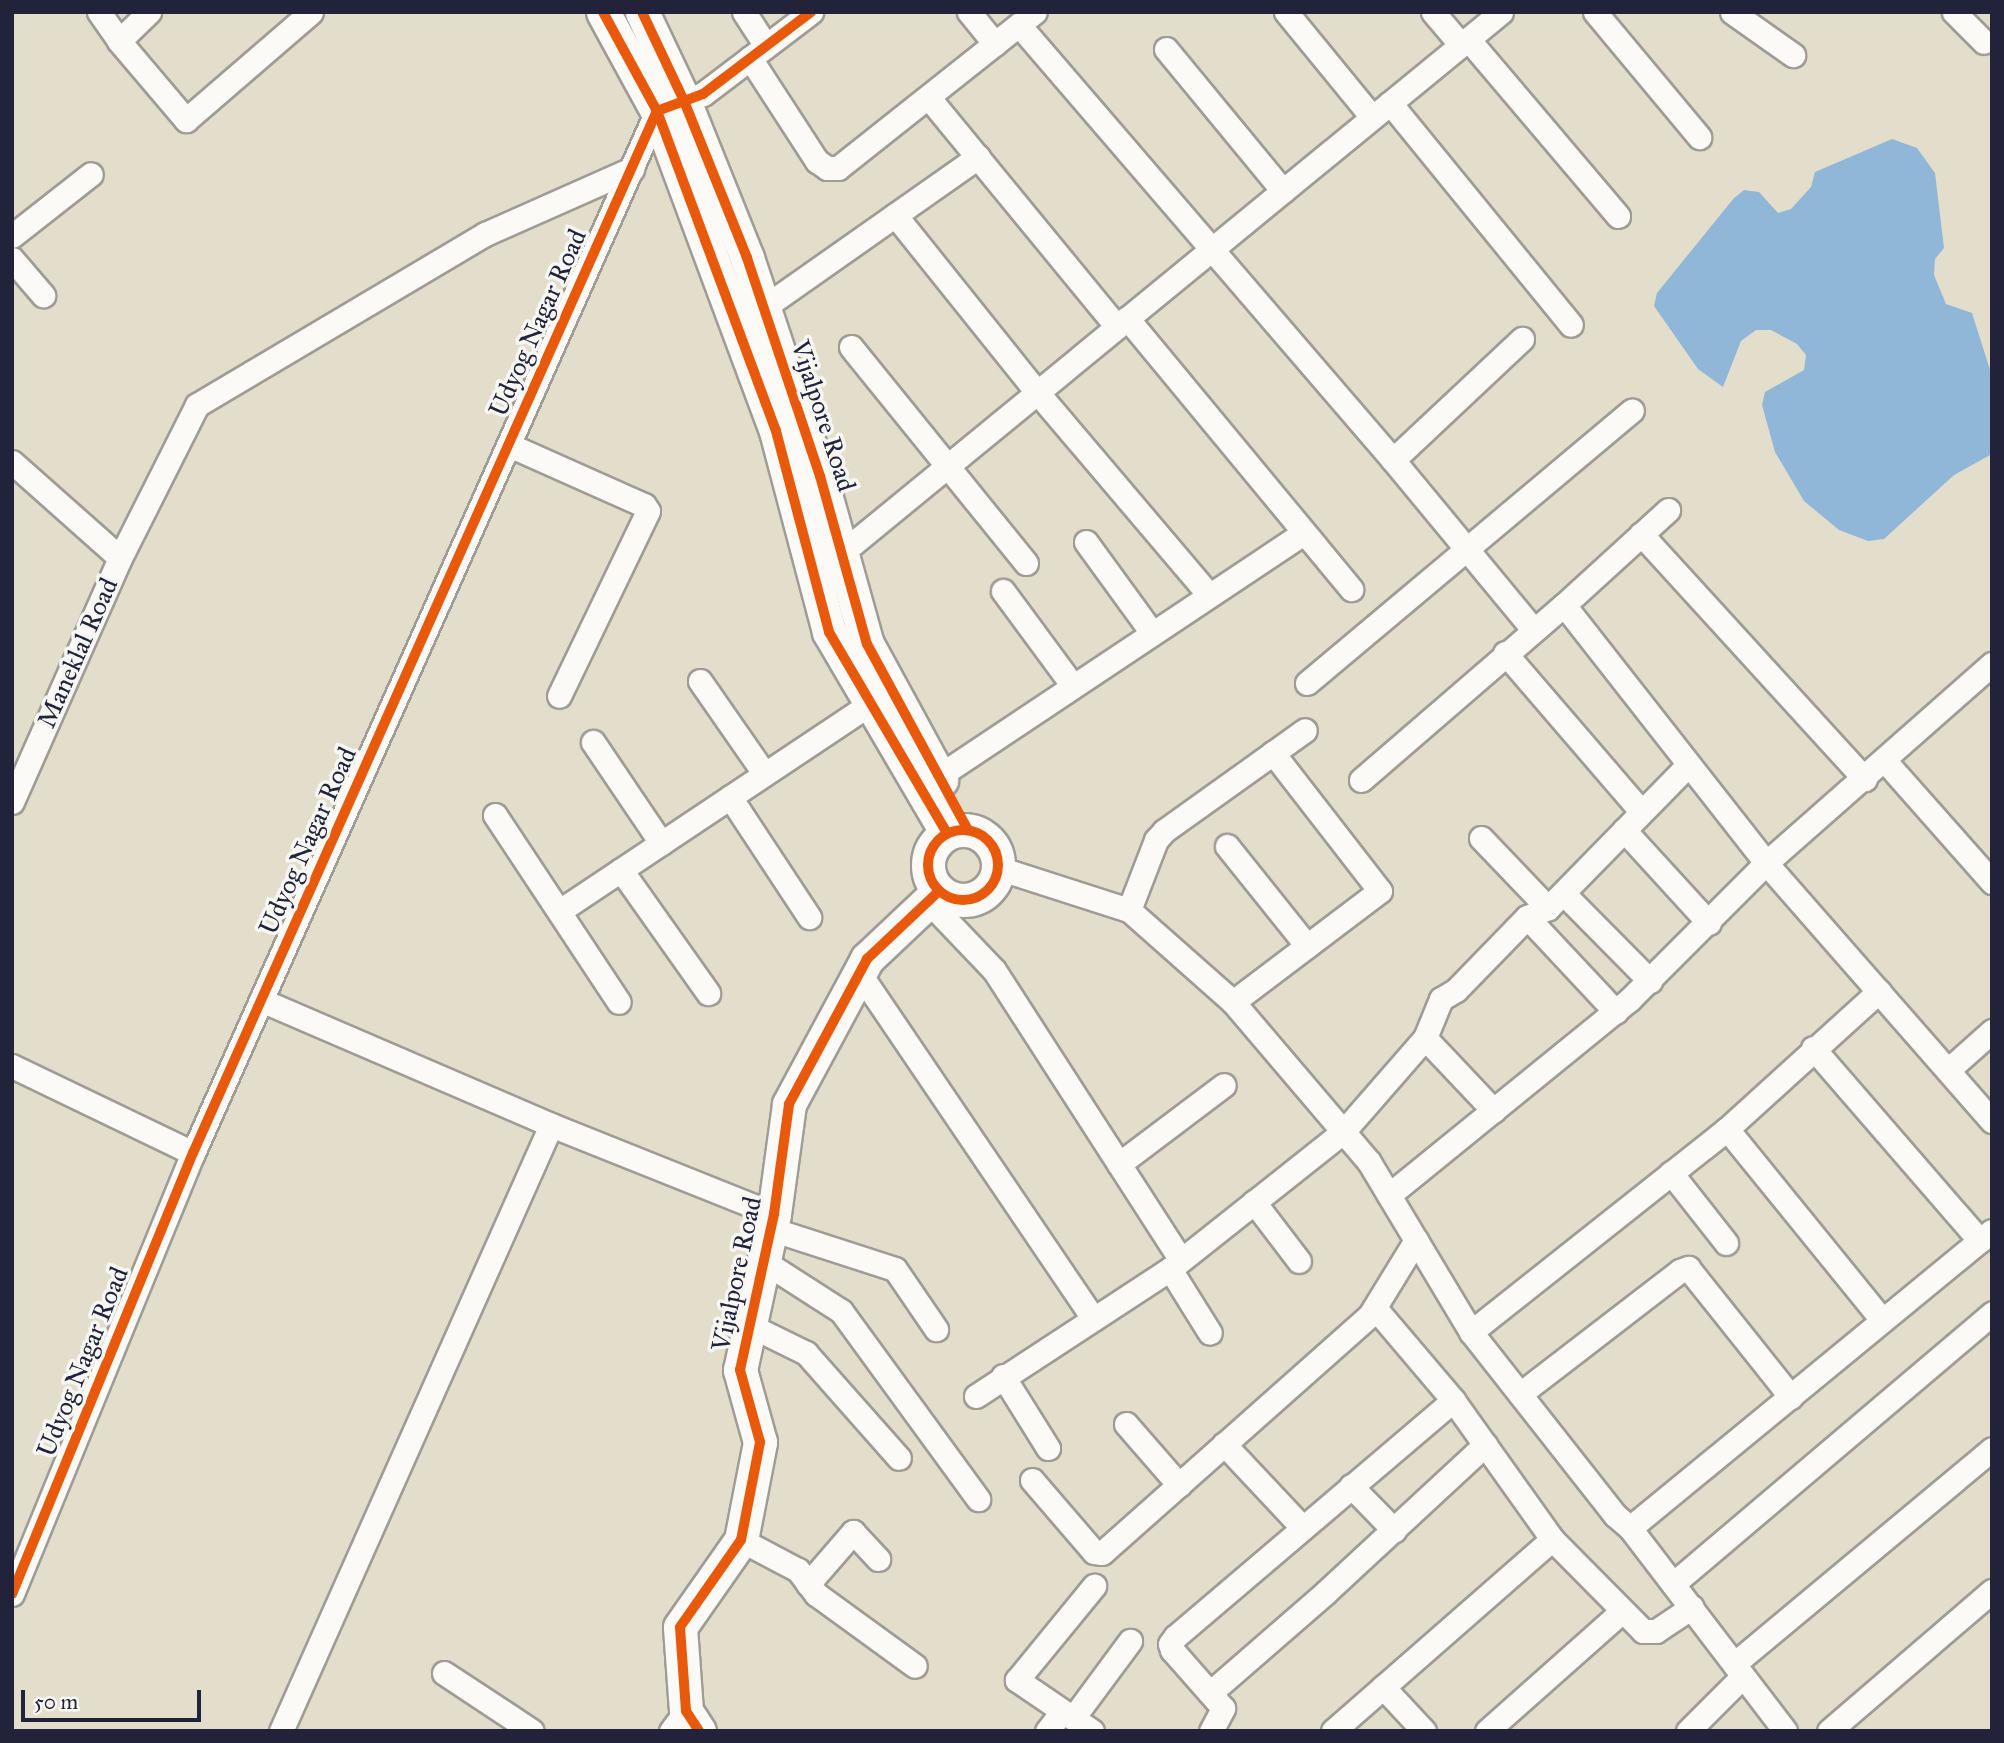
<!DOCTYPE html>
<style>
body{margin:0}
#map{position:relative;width:2004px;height:1743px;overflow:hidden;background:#e3ddcc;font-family:"IM FELL Great Primer",serif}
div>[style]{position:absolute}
.water>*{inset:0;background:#90b7d8}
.roads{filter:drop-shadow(2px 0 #9f9c95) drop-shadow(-2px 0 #9f9c95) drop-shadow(0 2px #9f9c95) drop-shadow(0 -2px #9f9c95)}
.street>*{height:23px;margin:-11.5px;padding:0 11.5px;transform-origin:11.5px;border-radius:11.5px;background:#fbfaf7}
.secondary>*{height:33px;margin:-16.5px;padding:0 16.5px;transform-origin:16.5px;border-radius:16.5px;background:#fbfaf7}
.secondary>.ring{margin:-16.5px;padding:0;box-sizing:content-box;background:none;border:33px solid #fbfaf7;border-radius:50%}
.cycleway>*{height:10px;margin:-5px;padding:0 5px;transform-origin:5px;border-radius:5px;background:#e8590c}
.cycleway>.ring{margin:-5px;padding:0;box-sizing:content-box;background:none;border:10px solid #e8590c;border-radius:50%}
span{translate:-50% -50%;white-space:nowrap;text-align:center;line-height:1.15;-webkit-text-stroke:7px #f6f6f2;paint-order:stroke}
.street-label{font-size:26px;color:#22223b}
.frame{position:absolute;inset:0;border:14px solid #22223b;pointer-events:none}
.scale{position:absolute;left:21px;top:1690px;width:180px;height:32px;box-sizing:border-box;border:4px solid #22223b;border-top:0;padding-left:9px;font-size:21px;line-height:24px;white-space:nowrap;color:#22223b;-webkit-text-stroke:5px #f6f6f2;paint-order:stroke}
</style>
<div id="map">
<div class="water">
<i style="clip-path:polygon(1892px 139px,1917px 148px,1935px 173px,1944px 248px,1935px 259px,1934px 275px,1946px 304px,1972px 313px,1992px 376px,1992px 454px,1954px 475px,1884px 539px,1868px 541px,1839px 530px,1804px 501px,1775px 452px,1762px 405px,1765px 392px,1804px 370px,1806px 355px,1797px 344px,1771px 330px,1756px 330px,1741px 341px,1723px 387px,1698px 369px,1654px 306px,1657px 293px,1734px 198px,1744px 190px,1759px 192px,1778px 213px,1791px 209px,1811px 187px,1815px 172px)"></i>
</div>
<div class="roads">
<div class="street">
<i style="left:99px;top:12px;width:35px;rotate:55deg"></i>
<i style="left:119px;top:41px;width:104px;rotate:49.7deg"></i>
<i style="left:186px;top:120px;width:165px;rotate:-40.8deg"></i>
<i style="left:744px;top:12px;width:40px;rotate:57.1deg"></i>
<i style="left:969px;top:12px;width:41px;rotate:50.9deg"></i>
<i style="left:1286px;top:12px;width:136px;rotate:50.7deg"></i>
<i style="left:1433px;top:12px;width:43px;rotate:49.7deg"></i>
<i style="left:1595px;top:12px;width:163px;rotate:50.2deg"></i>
<i style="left:1732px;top:12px;width:75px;rotate:35.2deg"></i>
<i style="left:1954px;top:12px;width:42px;rotate:45deg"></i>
<i style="left:1019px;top:25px;width:574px;rotate:49.31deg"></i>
<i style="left:1393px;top:460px;width:219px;rotate:50.4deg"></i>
<i style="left:1468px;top:39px;width:232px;rotate:49.7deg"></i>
<i style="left:119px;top:41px;width:42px;rotate:-44deg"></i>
<i style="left:1166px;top:49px;width:184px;rotate:50.5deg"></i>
<i style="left:750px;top:58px;width:123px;rotate:57deg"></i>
<i style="left:817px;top:161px;width:12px;rotate:35deg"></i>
<i style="left:827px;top:168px;width:11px"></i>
<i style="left:838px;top:168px;width:251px;rotate:-38.4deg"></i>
<i style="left:929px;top:98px;width:296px;rotate:50.6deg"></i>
<i style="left:1390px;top:103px;width:286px;rotate:50.8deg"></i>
<i style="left:895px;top:215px;width:227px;rotate:51.3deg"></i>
<i style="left:1037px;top:392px;width:266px;rotate:49.7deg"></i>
<i style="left:12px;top:236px;width:100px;rotate:-38.1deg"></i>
<i style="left:12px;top:259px;width:48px;rotate:49.3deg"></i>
<i style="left:763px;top:308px;width:263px;rotate:-35.1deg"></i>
<i style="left:1127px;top:318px;width:352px;rotate:50.4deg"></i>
<i style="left:851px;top:347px;width:278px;rotate:51deg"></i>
<i style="left:509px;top:445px;width:148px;rotate:24deg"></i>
<i style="left:644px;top:505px;width:7px;rotate:56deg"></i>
<i style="left:648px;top:511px;width:205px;rotate:115.7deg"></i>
<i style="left:1393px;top:460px;width:177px;rotate:-43.2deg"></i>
<i style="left:12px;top:462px;width:144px;rotate:41.6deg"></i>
<i style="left:120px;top:558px;width:267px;rotate:113.9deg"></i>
<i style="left:1641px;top:534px;width:332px;rotate:47.6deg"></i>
<i style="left:1086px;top:542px;width:112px;rotate:54deg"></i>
<i style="left:120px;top:558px;width:171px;rotate:-63.3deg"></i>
<i style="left:197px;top:405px;width:335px;rotate:-30.7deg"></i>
<i style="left:485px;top:234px;width:161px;rotate:-23.9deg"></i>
<i style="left:833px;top:560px;width:864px;rotate:-39.36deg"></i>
<i style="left:1003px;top:591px;width:118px;rotate:53.6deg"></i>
<i style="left:1564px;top:605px;width:328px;rotate:51.9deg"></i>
<i style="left:1766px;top:863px;width:343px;rotate:48.8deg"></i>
<i style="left:1505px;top:653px;width:208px;rotate:49.3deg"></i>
<i style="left:700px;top:681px;width:112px;rotate:55.2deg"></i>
<i style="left:1307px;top:683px;width:424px;rotate:-40deg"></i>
<i style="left:593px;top:742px;width:122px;rotate:56deg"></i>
<i style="left:1885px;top:761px;width:162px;rotate:48.5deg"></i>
<i style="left:939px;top:776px;width:438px;rotate:-33.7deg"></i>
<i style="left:1361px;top:780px;width:268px;rotate:-40.8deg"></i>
<i style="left:1564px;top:605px;width:141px;rotate:-42.4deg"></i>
<i style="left:730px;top:797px;width:144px;rotate:56.6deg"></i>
<i style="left:495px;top:815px;width:224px;rotate:56.5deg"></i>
<i style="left:1624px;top:830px;width:126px;rotate:47.6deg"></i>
<i style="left:1481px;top:838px;width:97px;rotate:46.3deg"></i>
<i style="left:1227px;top:846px;width:128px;rotate:51.3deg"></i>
<i style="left:998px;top:868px;width:138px;rotate:17.8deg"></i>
<i style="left:1129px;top:910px;width:139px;rotate:41.5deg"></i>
<i style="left:1233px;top:1002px;width:210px;rotate:49.6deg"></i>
<i style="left:1369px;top:1162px;width:198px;rotate:59deg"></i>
<i style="left:1471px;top:1332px;width:233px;rotate:51.8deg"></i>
<i style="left:1615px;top:1515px;width:20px;rotate:41deg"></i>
<i style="left:1630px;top:1528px;width:255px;rotate:52.6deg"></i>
<i style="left:621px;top:870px;width:151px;rotate:54.7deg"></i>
<i style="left:1563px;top:893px;width:124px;rotate:45.3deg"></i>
<i style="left:928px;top:901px;width:95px;rotate:46.3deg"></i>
<i style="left:994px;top:970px;width:345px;rotate:57.2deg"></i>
<i style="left:561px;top:910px;width:373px;rotate:-33.7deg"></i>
<i style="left:1129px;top:910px;width:75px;rotate:-68.9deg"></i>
<i style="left:1156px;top:840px;width:12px;rotate:-48deg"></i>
<i style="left:1164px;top:831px;width:173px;rotate:-35.6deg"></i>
<i style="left:1527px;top:917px;width:130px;rotate:46.9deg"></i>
<i style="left:860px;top:974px;width:415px;rotate:55.9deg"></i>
<i style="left:261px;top:1000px;width:316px;rotate:23.3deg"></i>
<i style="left:551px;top:1125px;width:240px;rotate:21.8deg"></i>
<i style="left:1233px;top:1002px;width:184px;rotate:-37.1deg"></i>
<i style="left:1380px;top:891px;width:175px;rotate:-127.8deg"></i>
<i style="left:1425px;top:1038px;width:100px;rotate:46.6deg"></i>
<i style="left:1813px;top:1048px;width:255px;rotate:49.1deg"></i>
<i style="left:12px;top:1066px;width:201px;rotate:25.7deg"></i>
<i style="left:1948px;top:1070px;width:59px;rotate:-41.6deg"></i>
<i style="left:1727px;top:1129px;width:246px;rotate:50.9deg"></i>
<i style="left:1119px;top:1164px;width:131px;rotate:-37deg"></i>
<i style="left:1671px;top:1173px;width:89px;rotate:51.8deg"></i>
<i style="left:1389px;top:1195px;width:311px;rotate:-39.1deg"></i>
<i style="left:1630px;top:999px;width:192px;rotate:-45deg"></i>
<i style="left:1766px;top:863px;width:301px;rotate:-41.4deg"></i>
<i style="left:1254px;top:1202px;width:74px;rotate:52.7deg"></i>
<i style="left:771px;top:1229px;width:130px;rotate:17.9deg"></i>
<i style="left:895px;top:1269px;width:73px;rotate:55.7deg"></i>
<i style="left:763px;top:1261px;width:93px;rotate:32.7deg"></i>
<i style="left:841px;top:1311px;width:233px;rotate:53.9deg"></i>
<i style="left:1170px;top:1269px;width:75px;rotate:58deg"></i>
<i style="left:1375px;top:1308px;width:121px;rotate:49.7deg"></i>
<i style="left:1453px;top:1400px;width:171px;rotate:54.5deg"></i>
<i style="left:1552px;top:1539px;width:129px;rotate:45.3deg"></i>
<i style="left:1643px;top:1631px;width:13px"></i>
<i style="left:1656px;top:1631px;width:43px;rotate:-33.7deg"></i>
<i style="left:749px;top:1325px;width:64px;rotate:26.2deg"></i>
<i style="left:806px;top:1353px;width:140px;rotate:48.5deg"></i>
<i style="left:1471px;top:1332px;width:327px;rotate:-38.4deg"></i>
<i style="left:1727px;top:1129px;width:205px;rotate:-42.2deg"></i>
<i style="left:1003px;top:1376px;width:85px;rotate:58deg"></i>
<i style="left:1520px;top:1394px;width:202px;rotate:-37.6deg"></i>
<i style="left:1680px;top:1271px;width:9px;rotate:-21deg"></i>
<i style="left:1688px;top:1268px;width:165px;rotate:51.4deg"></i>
<i style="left:976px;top:1396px;width:232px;rotate:-33.2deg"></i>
<i style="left:1170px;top:1269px;width:221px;rotate:-38.4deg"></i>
<i style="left:1343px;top:1132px;width:125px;rotate:-48.9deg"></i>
<i style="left:1425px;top:1038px;width:42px;rotate:-67.7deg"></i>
<i style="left:1441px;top:999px;width:17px;rotate:-31deg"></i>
<i style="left:1456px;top:990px;width:102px;rotate:-45.8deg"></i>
<i style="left:1527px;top:917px;width:23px;rotate:-23deg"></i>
<i style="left:1548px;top:908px;width:199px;rotate:-45.6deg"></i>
<i style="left:1126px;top:1424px;width:81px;rotate:49deg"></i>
<i style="left:1224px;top:1444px;width:115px;rotate:46.8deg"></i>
<i style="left:1032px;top:1480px;width:95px;rotate:49.3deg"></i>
<i style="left:1094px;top:1552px;width:8px;rotate:7deg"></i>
<i style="left:1102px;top:1553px;width:358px;rotate:-41.6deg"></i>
<i style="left:1370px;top:1315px;width:88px;rotate:-58.5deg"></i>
<i style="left:1351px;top:1486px;width:62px;rotate:45.7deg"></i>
<i style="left:1630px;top:1528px;width:468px;rotate:-39.4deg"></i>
<i style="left:741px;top:1540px;width:64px;rotate:27.8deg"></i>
<i style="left:798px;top:1570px;width:30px;rotate:53deg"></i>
<i style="left:816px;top:1594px;width:122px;rotate:36deg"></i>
<i style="left:808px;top:1584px;width:69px;rotate:-49.1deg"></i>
<i style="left:853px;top:1532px;width:37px;rotate:47deg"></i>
<i style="left:1673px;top:1584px;width:419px;rotate:-40.3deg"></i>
<i style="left:12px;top:1594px;width:477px;rotate:-67.7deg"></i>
<i style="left:193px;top:1153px;width:1141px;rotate:-66deg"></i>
<i style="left:657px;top:111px;width:49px;rotate:-20.3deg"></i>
<i style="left:703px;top:94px;width:136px;rotate:-37.2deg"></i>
<i style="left:1734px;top:1664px;width:336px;rotate:-39.8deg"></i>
<i style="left:444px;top:1673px;width:105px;rotate:33.4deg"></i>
<i style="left:1383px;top:1687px;width:60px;rotate:47deg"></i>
<i style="left:1210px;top:1693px;width:154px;rotate:-41deg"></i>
<i style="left:1326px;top:1592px;width:217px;rotate:-42.8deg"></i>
<i style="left:1073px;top:1718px;width:96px;rotate:-53.5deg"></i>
<i style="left:281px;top:1731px;width:663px;rotate:-65.98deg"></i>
<i style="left:671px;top:1731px;width:25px;rotate:-53deg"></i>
<i style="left:1047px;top:1731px;width:24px;rotate:-52deg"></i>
<i style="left:1092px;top:1731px;width:91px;rotate:-145.8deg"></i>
<i style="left:1017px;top:1680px;width:122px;rotate:-50.7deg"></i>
<i style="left:1211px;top:1731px;width:26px;rotate:-62deg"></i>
<i style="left:1223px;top:1708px;width:77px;rotate:-131.3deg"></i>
<i style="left:1172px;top:1650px;width:6px;rotate:-108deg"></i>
<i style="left:1170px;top:1644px;width:9px;rotate:-54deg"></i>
<i style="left:1175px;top:1637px;width:365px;rotate:-40.4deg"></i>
<i style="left:1333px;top:1731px;width:291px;rotate:-41.2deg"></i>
<i style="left:1487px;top:1731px;width:181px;rotate:-41.6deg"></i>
<i style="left:1688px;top:1731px;width:76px;rotate:-45deg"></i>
<i style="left:1829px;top:1731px;width:215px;rotate:-40.7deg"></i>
</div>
<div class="secondary">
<i style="left:603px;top:12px;width:113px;rotate:61.4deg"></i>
<i style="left:657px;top:111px;width:341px;rotate:69.6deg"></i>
<i style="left:776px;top:431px;width:208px;rotate:75.2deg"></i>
<i style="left:829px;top:632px;width:233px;rotate:59.6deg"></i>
<i style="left:642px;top:12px;width:98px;rotate:64.7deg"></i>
<i style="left:684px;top:101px;width:169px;rotate:68.1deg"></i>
<i style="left:747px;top:258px;width:230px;rotate:71.5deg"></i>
<i style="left:820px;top:476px;width:174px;rotate:74.4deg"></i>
<i style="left:867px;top:644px;width:155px;rotate:61.4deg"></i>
<i class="ring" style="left:928px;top:830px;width:37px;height:37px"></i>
<i style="left:699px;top:1731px;width:24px;rotate:-123deg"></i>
<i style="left:686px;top:1711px;width:84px;rotate:-94.1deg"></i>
<i style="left:680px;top:1627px;width:106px;rotate:-55deg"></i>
<i style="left:741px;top:1540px;width:100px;rotate:-79deg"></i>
<i style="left:760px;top:1442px;width:75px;rotate:-105.5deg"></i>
<i style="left:740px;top:1370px;width:160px;rotate:-77.7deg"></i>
<i style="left:774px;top:1214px;width:111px;rotate:-82.2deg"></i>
<i style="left:789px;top:1104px;width:165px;rotate:-61.7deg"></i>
<i style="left:867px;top:959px;width:99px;rotate:-43.4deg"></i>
</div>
</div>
<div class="cycleway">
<i style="left:603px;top:12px;width:113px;rotate:61.4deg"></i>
<i style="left:657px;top:111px;width:341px;rotate:69.6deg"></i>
<i style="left:776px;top:431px;width:208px;rotate:75.2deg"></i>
<i style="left:829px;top:632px;width:233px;rotate:59.6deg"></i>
<i style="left:642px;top:12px;width:98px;rotate:64.7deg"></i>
<i style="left:684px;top:101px;width:169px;rotate:68.1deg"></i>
<i style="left:747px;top:258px;width:230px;rotate:71.5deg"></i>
<i style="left:820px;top:476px;width:174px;rotate:74.4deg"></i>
<i style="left:867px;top:644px;width:212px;rotate:61.5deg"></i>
<i class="ring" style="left:928px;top:830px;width:60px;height:60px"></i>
<i style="left:12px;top:1594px;width:477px;rotate:-67.7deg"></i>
<i style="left:193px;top:1153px;width:1141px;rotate:-66deg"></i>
<i style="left:657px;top:111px;width:49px;rotate:-20.3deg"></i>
<i style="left:703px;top:94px;width:136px;rotate:-37.2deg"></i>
<i style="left:699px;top:1731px;width:24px;rotate:-123deg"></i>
<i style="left:686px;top:1711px;width:84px;rotate:-94.1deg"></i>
<i style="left:680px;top:1627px;width:106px;rotate:-55deg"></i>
<i style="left:741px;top:1540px;width:100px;rotate:-79deg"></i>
<i style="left:760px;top:1442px;width:75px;rotate:-105.5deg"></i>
<i style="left:740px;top:1370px;width:160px;rotate:-77.7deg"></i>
<i style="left:774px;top:1214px;width:111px;rotate:-82.2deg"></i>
<i style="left:789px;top:1104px;width:165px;rotate:-61.7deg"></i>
<i style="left:867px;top:959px;width:99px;rotate:-43.4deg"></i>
</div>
<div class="street-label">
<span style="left:538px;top:323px;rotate:-66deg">Udyog Nagar Road</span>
<span style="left:823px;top:416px;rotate:72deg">Vijalpore Road</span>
<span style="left:78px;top:653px;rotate:-66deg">Maneklal Road</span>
<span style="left:308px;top:841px;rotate:-66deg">Udyog Nagar Road</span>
<span style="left:737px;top:1274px;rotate:-78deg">Vijalpore Road</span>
<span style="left:83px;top:1362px;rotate:-68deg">Udyog Nagar Road</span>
</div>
<div class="frame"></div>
<div class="scale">50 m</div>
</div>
